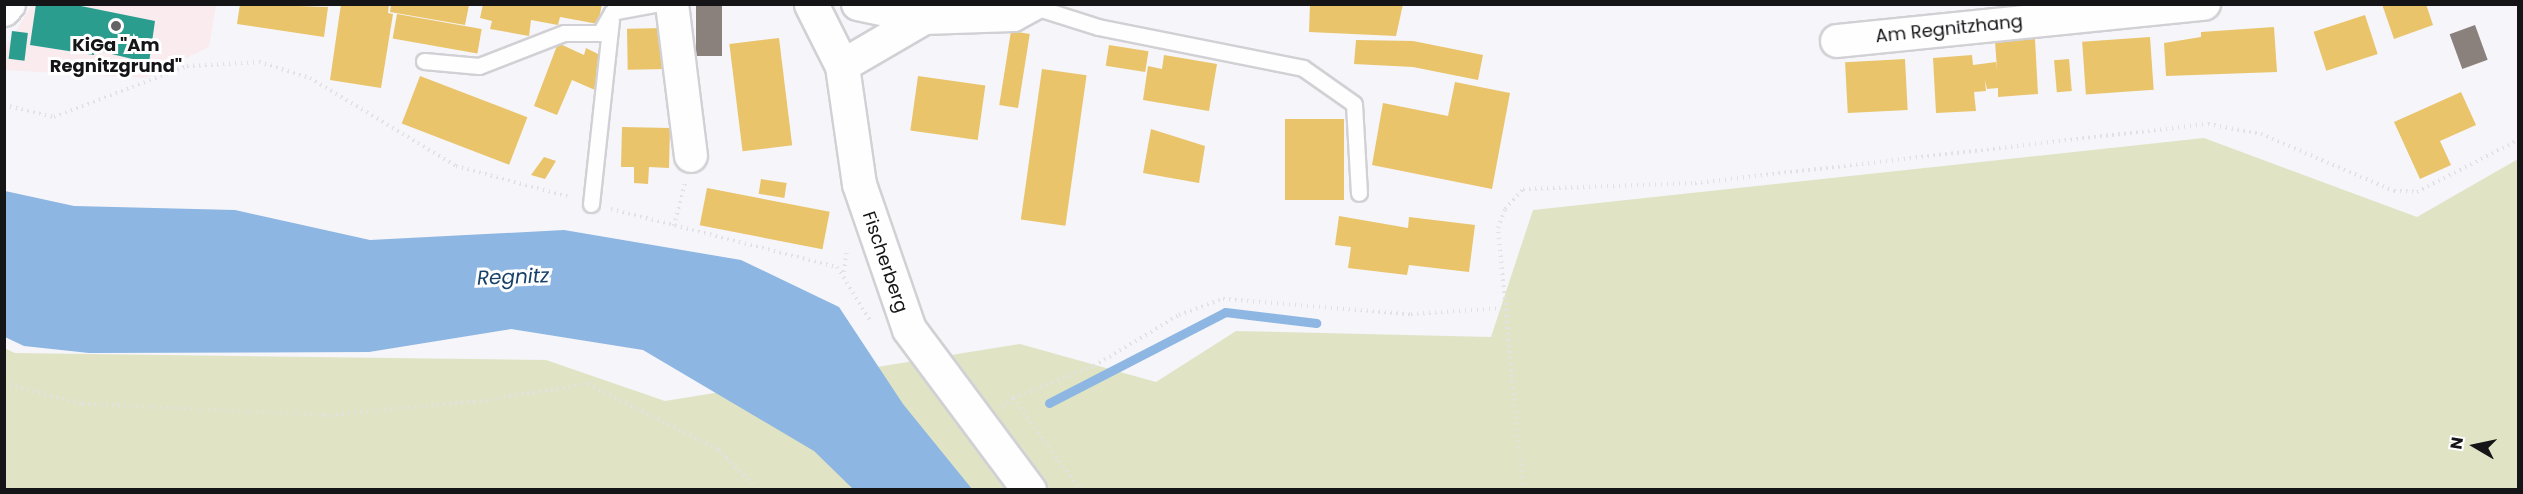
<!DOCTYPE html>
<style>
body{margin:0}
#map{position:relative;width:2523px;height:494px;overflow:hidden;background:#f5f5fa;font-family:Poppins,sans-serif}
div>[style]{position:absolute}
.education>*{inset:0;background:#f9ebee}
.green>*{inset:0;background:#e0e4c5}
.water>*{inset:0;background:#8db6e2}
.homes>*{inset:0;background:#e9c46a;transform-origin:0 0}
.schools>*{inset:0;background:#2a9d8f;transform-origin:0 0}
.industry>*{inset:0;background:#8a817c;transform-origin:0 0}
.stream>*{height:9px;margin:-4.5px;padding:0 4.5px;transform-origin:4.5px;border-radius:4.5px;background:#8db6e2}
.path>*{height:4px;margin-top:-2px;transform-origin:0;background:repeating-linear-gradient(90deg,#e2e1e4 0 1.5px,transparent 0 6px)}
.roads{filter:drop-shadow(2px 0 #d1d1d5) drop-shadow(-2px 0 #d1d1d5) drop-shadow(0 2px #d1d1d5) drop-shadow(0 -2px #d1d1d5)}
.service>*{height:15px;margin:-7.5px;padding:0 7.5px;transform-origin:7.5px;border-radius:7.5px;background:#fefefe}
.minor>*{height:32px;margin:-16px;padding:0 16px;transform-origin:16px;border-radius:16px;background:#fefefe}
.secondary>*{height:33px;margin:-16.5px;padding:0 16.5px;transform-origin:16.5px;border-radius:16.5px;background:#fefefe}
.dots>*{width:16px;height:16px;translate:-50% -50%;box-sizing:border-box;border:3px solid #fff;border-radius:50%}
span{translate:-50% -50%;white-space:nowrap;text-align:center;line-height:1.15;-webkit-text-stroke:6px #fff;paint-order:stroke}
.street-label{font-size:18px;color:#151518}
.poi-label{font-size:18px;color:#151518;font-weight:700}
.water-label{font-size:20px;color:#184169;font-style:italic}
.frame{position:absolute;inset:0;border:6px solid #151518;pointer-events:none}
.north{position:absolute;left:2445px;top:416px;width:60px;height:60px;-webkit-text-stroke:4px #fff;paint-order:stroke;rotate:279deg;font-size:16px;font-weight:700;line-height:24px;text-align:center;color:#151518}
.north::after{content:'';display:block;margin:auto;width:21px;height:27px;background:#151518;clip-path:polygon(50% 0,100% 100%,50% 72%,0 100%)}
</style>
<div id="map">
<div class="education">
<i style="clip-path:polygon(32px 5px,216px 5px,209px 47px,145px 78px,5px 70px,4px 50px)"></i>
</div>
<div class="green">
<i style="clip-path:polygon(2204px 138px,2417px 217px,2518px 159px,2518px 489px,5px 489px,4px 348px,15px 353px,546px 360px,665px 401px,1020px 344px,1156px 382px,1236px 331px,1491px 337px,1533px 210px)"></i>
</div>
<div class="water">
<i style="clip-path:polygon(5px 191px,74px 206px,235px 210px,370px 240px,564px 230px,741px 260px,839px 307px,903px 404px,972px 489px,853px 489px,814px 451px,643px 350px,511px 329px,369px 352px,89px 353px,24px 346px,5px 337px)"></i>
</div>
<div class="homes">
<i style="clip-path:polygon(240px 4px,328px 7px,324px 37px,237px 24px)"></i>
<i style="clip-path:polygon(341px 4px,389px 4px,388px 13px,393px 14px,381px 88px,330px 80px)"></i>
<i style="clip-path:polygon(483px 4px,602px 4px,598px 24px,560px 17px,558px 25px,531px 20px,529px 36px,490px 29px,492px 21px,480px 18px)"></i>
<i style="clip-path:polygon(1310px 4px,1403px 4px,1396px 36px,1309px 32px)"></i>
<i style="clip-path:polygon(2382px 4px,2426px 4px,2433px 25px,2394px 39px)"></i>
<i style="clip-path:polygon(391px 5px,469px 5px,465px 25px,390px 12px)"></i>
<i style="left:397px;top:14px;width:86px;height:25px;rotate:10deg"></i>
<i style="left:2365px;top:15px;width:41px;height:54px;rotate:72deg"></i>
<i style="clip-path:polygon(2274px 27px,2277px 72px,2166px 76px,2164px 43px,2201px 37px,2201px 32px)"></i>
<i style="left:666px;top:28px;width:41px;height:39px;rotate:89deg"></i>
<i style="left:1011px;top:31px;width:19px;height:75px;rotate:9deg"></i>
<i style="left:2150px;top:37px;width:53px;height:68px;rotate:86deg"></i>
<i style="left:779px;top:38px;width:108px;height:50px;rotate:83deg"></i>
<i style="clip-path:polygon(2035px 39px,2038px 94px,1998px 97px,1998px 88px,1987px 89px,1985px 80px,1986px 91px,1974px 92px,1976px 111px,1936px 113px,1933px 58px,1972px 55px,1973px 65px,1996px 62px,1997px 70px,1995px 41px)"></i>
<i style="clip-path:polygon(1356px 40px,1413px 41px,1483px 55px,1478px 80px,1413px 67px,1354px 64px)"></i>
<i style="clip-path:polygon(558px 43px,584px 55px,586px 48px,604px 57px,595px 90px,572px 80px,557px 115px,534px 106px)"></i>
<i style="left:1109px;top:45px;width:40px;height:21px;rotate:9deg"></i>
<i style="clip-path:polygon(1164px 55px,1217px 64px,1209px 111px,1143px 100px,1148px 66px,1162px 69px)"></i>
<i style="left:1905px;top:59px;width:51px;height:60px;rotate:87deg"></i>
<i style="left:2069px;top:59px;width:32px;height:15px;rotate:85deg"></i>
<i style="left:1042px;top:69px;width:45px;height:152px;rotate:8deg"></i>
<i style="left:420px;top:76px;width:115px;height:51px;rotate:21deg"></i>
<i style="left:918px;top:76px;width:68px;height:55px;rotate:8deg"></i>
<i style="clip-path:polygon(1455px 82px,1510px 93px,1492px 189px,1372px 165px,1383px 103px,1448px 116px)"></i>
<i style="clip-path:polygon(2461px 92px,2476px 125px,2440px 141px,2451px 165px,2420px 179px,2394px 122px)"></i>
<i style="left:1344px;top:119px;width:81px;height:59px;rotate:90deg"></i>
<i style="clip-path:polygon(622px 127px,670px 128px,669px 168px,649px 167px,648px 184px,634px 183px,634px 167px,621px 167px)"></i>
<i style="clip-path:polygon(1151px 129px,1205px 146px,1199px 183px,1143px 173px)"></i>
<i style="clip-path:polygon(544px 157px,556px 161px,545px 179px,531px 175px)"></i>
<i style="left:761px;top:179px;width:26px;height:15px;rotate:9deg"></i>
<i style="left:707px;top:188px;width:125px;height:38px;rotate:11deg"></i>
<i style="clip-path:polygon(1339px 216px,1408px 228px,1409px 217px,1475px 225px,1469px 272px,1409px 265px,1407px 275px,1348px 268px,1351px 247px,1335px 245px)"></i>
</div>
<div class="schools">
<i style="clip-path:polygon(36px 4px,71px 4px,155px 21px,149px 63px,95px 50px,94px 55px,30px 45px)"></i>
<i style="left:12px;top:31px;width:16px;height:28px;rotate:7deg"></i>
</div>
<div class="industry">
<i style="left:696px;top:4px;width:26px;height:52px"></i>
<i style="left:2475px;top:25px;width:37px;height:27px;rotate:70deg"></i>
</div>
<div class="stream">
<i style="left:1049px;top:403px;width:198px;rotate:-27.3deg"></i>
<i style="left:1225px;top:312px;width:92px;rotate:6.9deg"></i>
</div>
<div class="path">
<i style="left:4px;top:105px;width:51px;rotate:13.5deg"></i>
<i style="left:54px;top:117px;width:142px;rotate:-21deg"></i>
<i style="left:187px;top:66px;width:72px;rotate:-3.2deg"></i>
<i style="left:259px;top:62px;width:53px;rotate:17.4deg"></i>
<i style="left:310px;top:78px;width:170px;rotate:31.1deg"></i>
<i style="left:456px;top:166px;width:117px;rotate:15.3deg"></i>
<i style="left:611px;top:209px;width:233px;rotate:14.4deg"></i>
<i style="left:837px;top:267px;width:65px;rotate:58.3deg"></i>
<i style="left:674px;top:226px;width:44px;rotate:-75.7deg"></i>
<i style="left:844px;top:272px;width:22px;rotate:-82deg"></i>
<i style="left:4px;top:383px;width:81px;rotate:15.1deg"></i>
<i style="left:82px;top:404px;width:242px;rotate:2.6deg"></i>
<i style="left:324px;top:415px;width:151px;rotate:-5deg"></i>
<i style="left:474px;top:402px;width:115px;rotate:-9deg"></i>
<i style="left:588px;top:384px;width:145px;rotate:26.6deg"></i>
<i style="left:718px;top:449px;width:57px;rotate:45.7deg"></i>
<i style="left:1013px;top:398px;width:114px;rotate:53.9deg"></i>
<i style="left:1003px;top:407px;width:13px;rotate:-42deg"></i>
<i style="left:1013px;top:398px;width:87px;rotate:-21.6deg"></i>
<i style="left:1094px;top:366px;width:99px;rotate:-31deg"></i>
<i style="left:1179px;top:315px;width:47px;rotate:-20deg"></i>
<i style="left:1223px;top:299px;width:189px;rotate:4.6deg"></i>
<i style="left:1411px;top:314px;width:92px;rotate:-3.7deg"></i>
<i style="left:1523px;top:490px;width:263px;rotate:-95.5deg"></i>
<i style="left:1498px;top:228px;width:20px;rotate:-70deg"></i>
<i style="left:1505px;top:209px;width:27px;rotate:-48deg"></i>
<i style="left:1523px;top:189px;width:172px;rotate:-2deg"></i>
<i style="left:1695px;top:183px;width:516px;rotate:-6.56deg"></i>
<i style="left:2208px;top:124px;width:54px;rotate:10.7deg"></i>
<i style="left:2261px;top:134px;width:145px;rotate:23.2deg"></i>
<i style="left:2394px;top:191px;width:23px;rotate:2deg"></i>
<i style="left:2417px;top:192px;width:114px;rotate:-27.2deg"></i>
</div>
<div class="roads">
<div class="service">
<i style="left:1032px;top:6px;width:69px;rotate:17.7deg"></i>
<i style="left:1098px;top:27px;width:209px;rotate:11.3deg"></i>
<i style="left:1303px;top:68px;width:62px;rotate:35.2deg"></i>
<i style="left:1354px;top:104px;width:89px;rotate:86.8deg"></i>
<i style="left:424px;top:61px;width:55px;rotate:5.2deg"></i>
<i style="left:479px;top:66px;width:91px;rotate:-21.2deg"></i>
<i style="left:564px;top:33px;width:36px"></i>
<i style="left:600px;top:33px;width:24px;rotate:-60deg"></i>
<i style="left:612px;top:12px;width:44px;rotate:-10.5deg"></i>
<i style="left:591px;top:204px;width:185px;rotate:-83.8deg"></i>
</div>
<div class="minor">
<i style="left:672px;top:4px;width:153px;rotate:82.9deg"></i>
<i style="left:858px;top:4px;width:67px;rotate:12deg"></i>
<i style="left:4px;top:10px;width:8px;rotate:-50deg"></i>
<i style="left:1837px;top:41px;width:369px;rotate:-5.8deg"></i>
<i style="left:842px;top:66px;width:95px;rotate:-30.3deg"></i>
<i style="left:924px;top:18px;width:89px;rotate:-1.9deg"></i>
<i style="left:1013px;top:15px;width:24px;rotate:-28deg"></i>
</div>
<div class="secondary">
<i style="left:811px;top:4px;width:69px;rotate:63.4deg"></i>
<i style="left:842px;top:66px;width:119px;rotate:81.8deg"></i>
<i style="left:859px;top:184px;width:153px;rotate:71deg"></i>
<i style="left:909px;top:329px;width:201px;rotate:53.3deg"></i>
</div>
</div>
<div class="dots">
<i style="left:116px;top:26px;background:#636367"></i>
</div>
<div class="street-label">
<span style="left:1949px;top:29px;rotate:-6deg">Am Regnitzhang</span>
<span style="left:885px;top:262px;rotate:71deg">Fischerberg</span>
</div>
<div class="poi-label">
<span style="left:116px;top:56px">KiGa "Am<br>Regnitzgrund"</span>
</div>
<div class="water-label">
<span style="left:513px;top:277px;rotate:-2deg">Regnitz</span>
</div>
<div class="frame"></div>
<div class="north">N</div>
</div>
